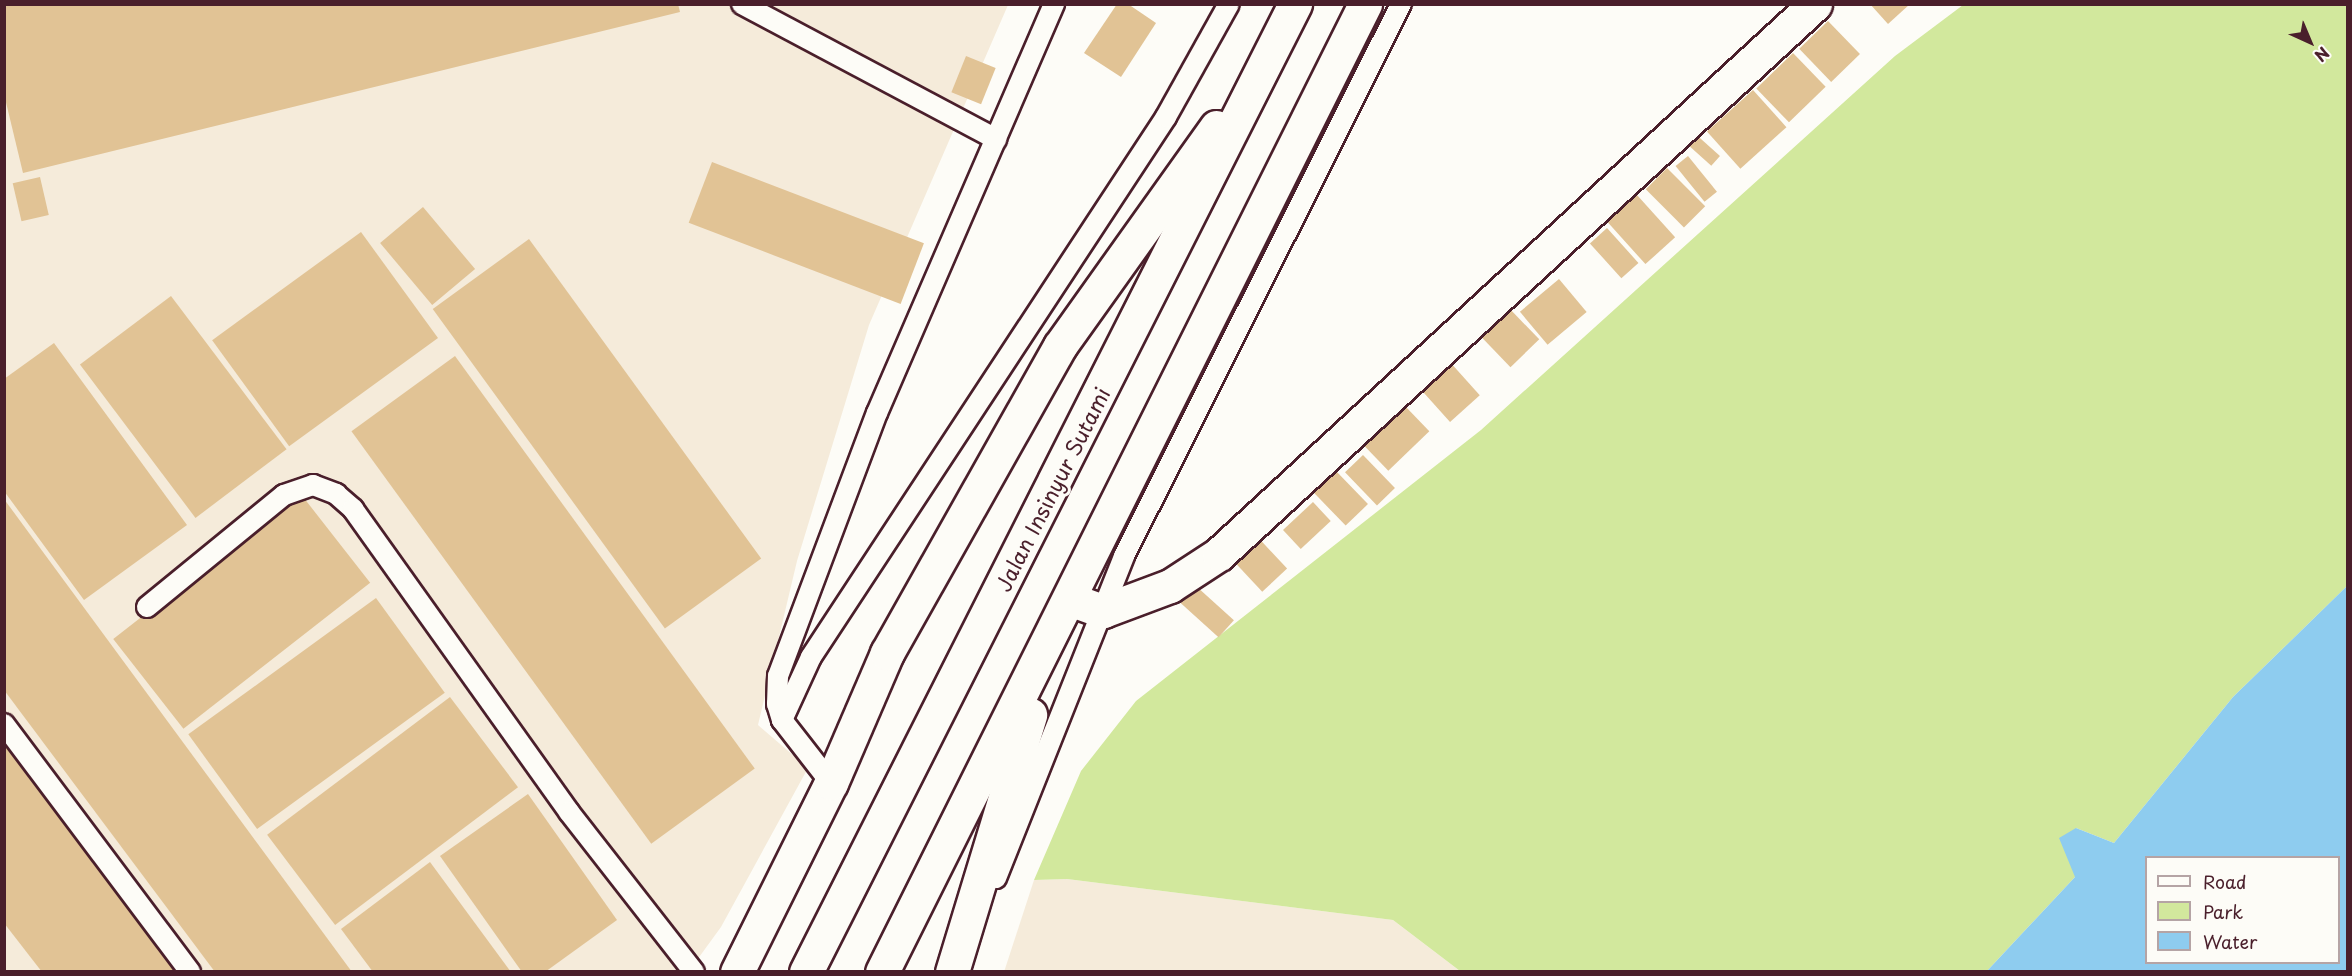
<!DOCTYPE html>
<style>
body{margin:0}
#map{position:relative;width:2352px;height:976px;overflow:hidden;background:#fdfcf7;font-family:"Playpen Sans",sans-serif}
div>[style]{position:absolute}
.built>*{inset:0;background:#f5ebda}
.green>*{inset:0;background:#d2e89d}
.water>*{inset:0;background:#8eccef}
.building>*{inset:0;background:#e1c395;transform-origin:0 0}
.roads{filter:drop-shadow(2px 0 #4a1f2b) drop-shadow(-2px 0 #4a1f2b) drop-shadow(0 2px #4a1f2b) drop-shadow(0 -2px #4a1f2b)}
.lane>*{height:20px;margin:-10px;padding:0 10px;transform-origin:10px;border-radius:10px;background:#fdfcf7}
.street>*{height:33px;margin:-16.5px;padding:0 16.5px;transform-origin:16.5px;border-radius:16.5px;background:#fdfcf7}
.secondary>*{height:33px;margin:-16.5px;padding:0 16.5px;transform-origin:16.5px;border-radius:16.5px;background:#fdfcf7}
.highway>*{height:33px;margin:-16.5px;padding:0 16.5px;transform-origin:16.5px;border-radius:16.5px;background:#fdfcf7}
span{translate:-50% -50%;white-space:nowrap;text-align:center;line-height:1.15;-webkit-text-stroke:6px #fdfcf7;paint-order:stroke}
.street-label{font-size:21px;color:#4a1f2b}
.frame{position:absolute;inset:0;border:6px solid #4a1f2b;pointer-events:none}
.legend{position:absolute;left:2145px;top:856px;width:195px;height:108px;box-sizing:border-box;background:#fdfcf7;border:2px solid #b5a4a5;margin:0;padding:8px 10px;list-style:none;font-size:18px;color:#4a1f2b}
.legend li{display:flex;align-items:center;gap:12px;height:30px}
.legend b{width:30px;border:2px solid #b5a4a5}
.north{position:absolute;left:2280px;top:12px;width:60px;height:60px;-webkit-text-stroke:4px #fdfcf7;paint-order:stroke;rotate:136deg;font-size:16px;font-weight:700;line-height:24px;text-align:center;color:#4a1f2b}
.north::after{content:'';display:block;margin:auto;width:21px;height:27px;background:#4a1f2b;clip-path:polygon(50% 0,100% 100%,50% 72%,0 100%)}
</style>
<div id="map">
<div class="built">
<i style="clip-path:polygon(5px 5px,1008px 5px,869px 325px,797px 561px,758px 725px,808px 768px,721px 927px,689px 971px,5px 972px)"></i>
<i style="clip-path:polygon(1067px 879px,1393px 920px,1460px 971px,1004px 972px,1034px 880px)"></i>
</div>
<div class="green">
<i style="clip-path:polygon(1963px 5px,2347px 5px,2347px 586px,2233px 697px,2114px 843px,2076px 828px,2075px 877px,1987px 971px,1460px 971px,1393px 920px,1067px 879px,1034px 880px,1081px 771px,1136px 701px,1481px 430px,1895px 56px)"></i>
</div>
<div class="water">
<i style="clip-path:polygon(evenodd,2347px 586px,2347px 971px,1987px 971px,2075px 877px,2059px 838px,2076px 828px,2114px 843px,2233px 697px,2347px 586px,2146px 858px,2338px 858px,2338px 962px,2146px 962px,2146px 858px)"></i>
</div>
<div class="building">
<i style="clip-path:polygon(4px 4px,678px 4px,680px 12px,23px 173px,4px 94px)"></i>
<i style="clip-path:polygon(1117px 4px,1128px 4px,1156px 23px,1121px 77px,1084px 53px)"></i>
<i style="clip-path:polygon(1870px 4px,1910px 4px,1888px 24px)"></i>
<i style="left:1828px;top:21px;width:46px;height:40px;rotate:46deg"></i>
<i style="left:1793px;top:53px;width:47px;height:51px;rotate:46deg"></i>
<i style="left:966px;top:56px;width:32px;height:39px;rotate:22deg"></i>
<i style="left:1753px;top:90px;width:50px;height:62px;rotate:48deg"></i>
<i style="left:1691px;top:130px;width:39px;height:13px;rotate:42deg"></i>
<i style="left:1688px;top:156px;width:46px;height:16px;rotate:51deg"></i>
<i style="left:712px;top:162px;width:227px;height:65px;rotate:21deg"></i>
<i style="left:1667px;top:168px;width:54px;height:30px;rotate:45deg"></i>
<i style="left:40px;top:177px;width:39px;height:28px;rotate:77deg"></i>
<i style="left:1637px;top:195px;width:57px;height:40px;rotate:48deg"></i>
<i style="left:423px;top:207px;width:81px;height:56px;rotate:50deg"></i>
<i style="left:1607px;top:228px;width:47px;height:23px;rotate:48deg"></i>
<i style="left:361px;top:232px;width:131px;height:184px;rotate:54deg"></i>
<i style="left:529px;top:239px;width:395px;height:119px;rotate:54deg"></i>
<i style="left:1559px;top:279px;width:43px;height:51px;rotate:50deg"></i>
<i style="left:171px;top:296px;width:192px;height:114px;rotate:53deg"></i>
<i style="left:1508px;top:307px;width:45px;height:40px;rotate:46deg"></i>
<i style="clip-path:polygon(54px 343px,187px 525px,84px 600px,4px 491px,4px 379px)"></i>
<i style="left:455px;top:356px;width:510px;height:128px;rotate:54deg"></i>
<i style="left:1449px;top:361px;width:46px;height:40px;rotate:48deg"></i>
<i style="left:1405px;top:406px;width:35px;height:57px;rotate:46deg"></i>
<i style="left:1363px;top:455px;width:46px;height:25px;rotate:46deg"></i>
<i style="left:1336px;top:471px;width:46px;height:31px;rotate:46deg"></i>
<i style="left:300px;top:493px;width:114px;height:237px;rotate:52deg"></i>
<i style="clip-path:polygon(4px 499px,352px 972px,215px 972px,4px 690px)"></i>
<i style="left:1313px;top:502px;width:26px;height:41px;rotate:47deg"></i>
<i style="left:1253px;top:532px;width:50px;height:34px;rotate:47deg"></i>
<i style="left:1196px;top:586px;width:51px;height:23px;rotate:42deg"></i>
<i style="left:376px;top:598px;width:117px;height:232px;rotate:54deg"></i>
<i style="left:450px;top:697px;width:113px;height:229px;rotate:53deg"></i>
<i style="clip-path:polygon(4px 737px,180px 972px,42px 972px,4px 923px)"></i>
<i style="clip-path:polygon(528px 794px,617px 920px,545px 972px,522px 972px,440px 856px)"></i>
<i style="clip-path:polygon(430px 862px,511px 972px,373px 972px,341px 929px)"></i>
</div>
<div class="roads">
<div class="lane">
<i style="left:742px;top:4px;width:288px;rotate:28deg"></i>
<i style="left:147px;top:607px;width:177px;rotate:-39.3deg"></i>
<i style="left:284px;top:495px;width:31px;rotate:-19deg"></i>
<i style="left:313px;top:485px;width:25px;rotate:21deg"></i>
<i style="left:336px;top:494px;width:23px;rotate:41deg"></i>
<i style="left:353px;top:509px;width:372px;rotate:54.5deg"></i>
<i style="left:569px;top:812px;width:203px;rotate:52deg"></i>
<i style="left:782px;top:720px;width:69px;rotate:-65.3deg"></i>
<i style="left:811px;top:657px;width:646px;rotate:-56.68deg"></i>
<i style="left:1166px;top:117px;width:129px;rotate:-60.9deg"></i>
<i style="left:4px;top:724px;width:310px;rotate:53.1deg"></i>
<i style="left:831px;top:783px;width:80px;rotate:-127.9deg"></i>
<i style="left:782px;top:720px;width:17px;rotate:-107deg"></i>
<i style="left:777px;top:704px;width:28px;rotate:-88deg"></i>
<i style="left:778px;top:676px;width:281px;rotate:-69.4deg"></i>
<i style="left:877px;top:413px;width:446px;rotate:-66.6deg"></i>
<i style="left:996px;top:878px;width:347px;rotate:-68.3deg"></i>
<i style="left:1124px;top:556px;width:618px;rotate:-63.35deg"></i>
</div>
<div class="street">
<i style="left:1072px;top:600px;width:33px;rotate:20deg"></i>
<i style="left:1103px;top:611px;width:72px;rotate:-20.5deg"></i>
<i style="left:1170px;top:586px;width:59px;rotate:-33.1deg"></i>
<i style="left:1219px;top:554px;width:811px;rotate:-42.7deg"></i>
</div>
<div class="secondary">
<i style="left:737px;top:972px;width:211px;rotate:-63.6deg"></i>
</div>
<div class="highway">
<i style="left:831px;top:783px;width:142px;rotate:-66.7deg"></i>
<i style="left:887px;top:653px;width:352px;rotate:-60.6deg"></i>
<i style="left:1060px;top:346px;width:269px;rotate:-54.5deg"></i>
<i style="left:806px;top:972px;width:1085px;rotate:-63.2deg"></i>
<i style="left:882px;top:972px;width:1082px;rotate:-63.48deg"></i>
<i style="left:952px;top:972px;width:269px;rotate:-73.1deg"></i>
</div>
</div>
<div class="street-label">
<span style="left:1052px;top:489px;rotate:-63deg">Jalan Insinyur Sutami</span>
</div>
<div class="frame"></div>
<ul class="legend">
<li><b style="height:8px;background:#fdfcf7"></b>Road</li>
<li><b style="height:16px;background:#d2e89d"></b>Park</li>
<li><b style="height:16px;background:#8eccef"></b>Water</li>
</ul>
<div class="north">N</div>
</div>
